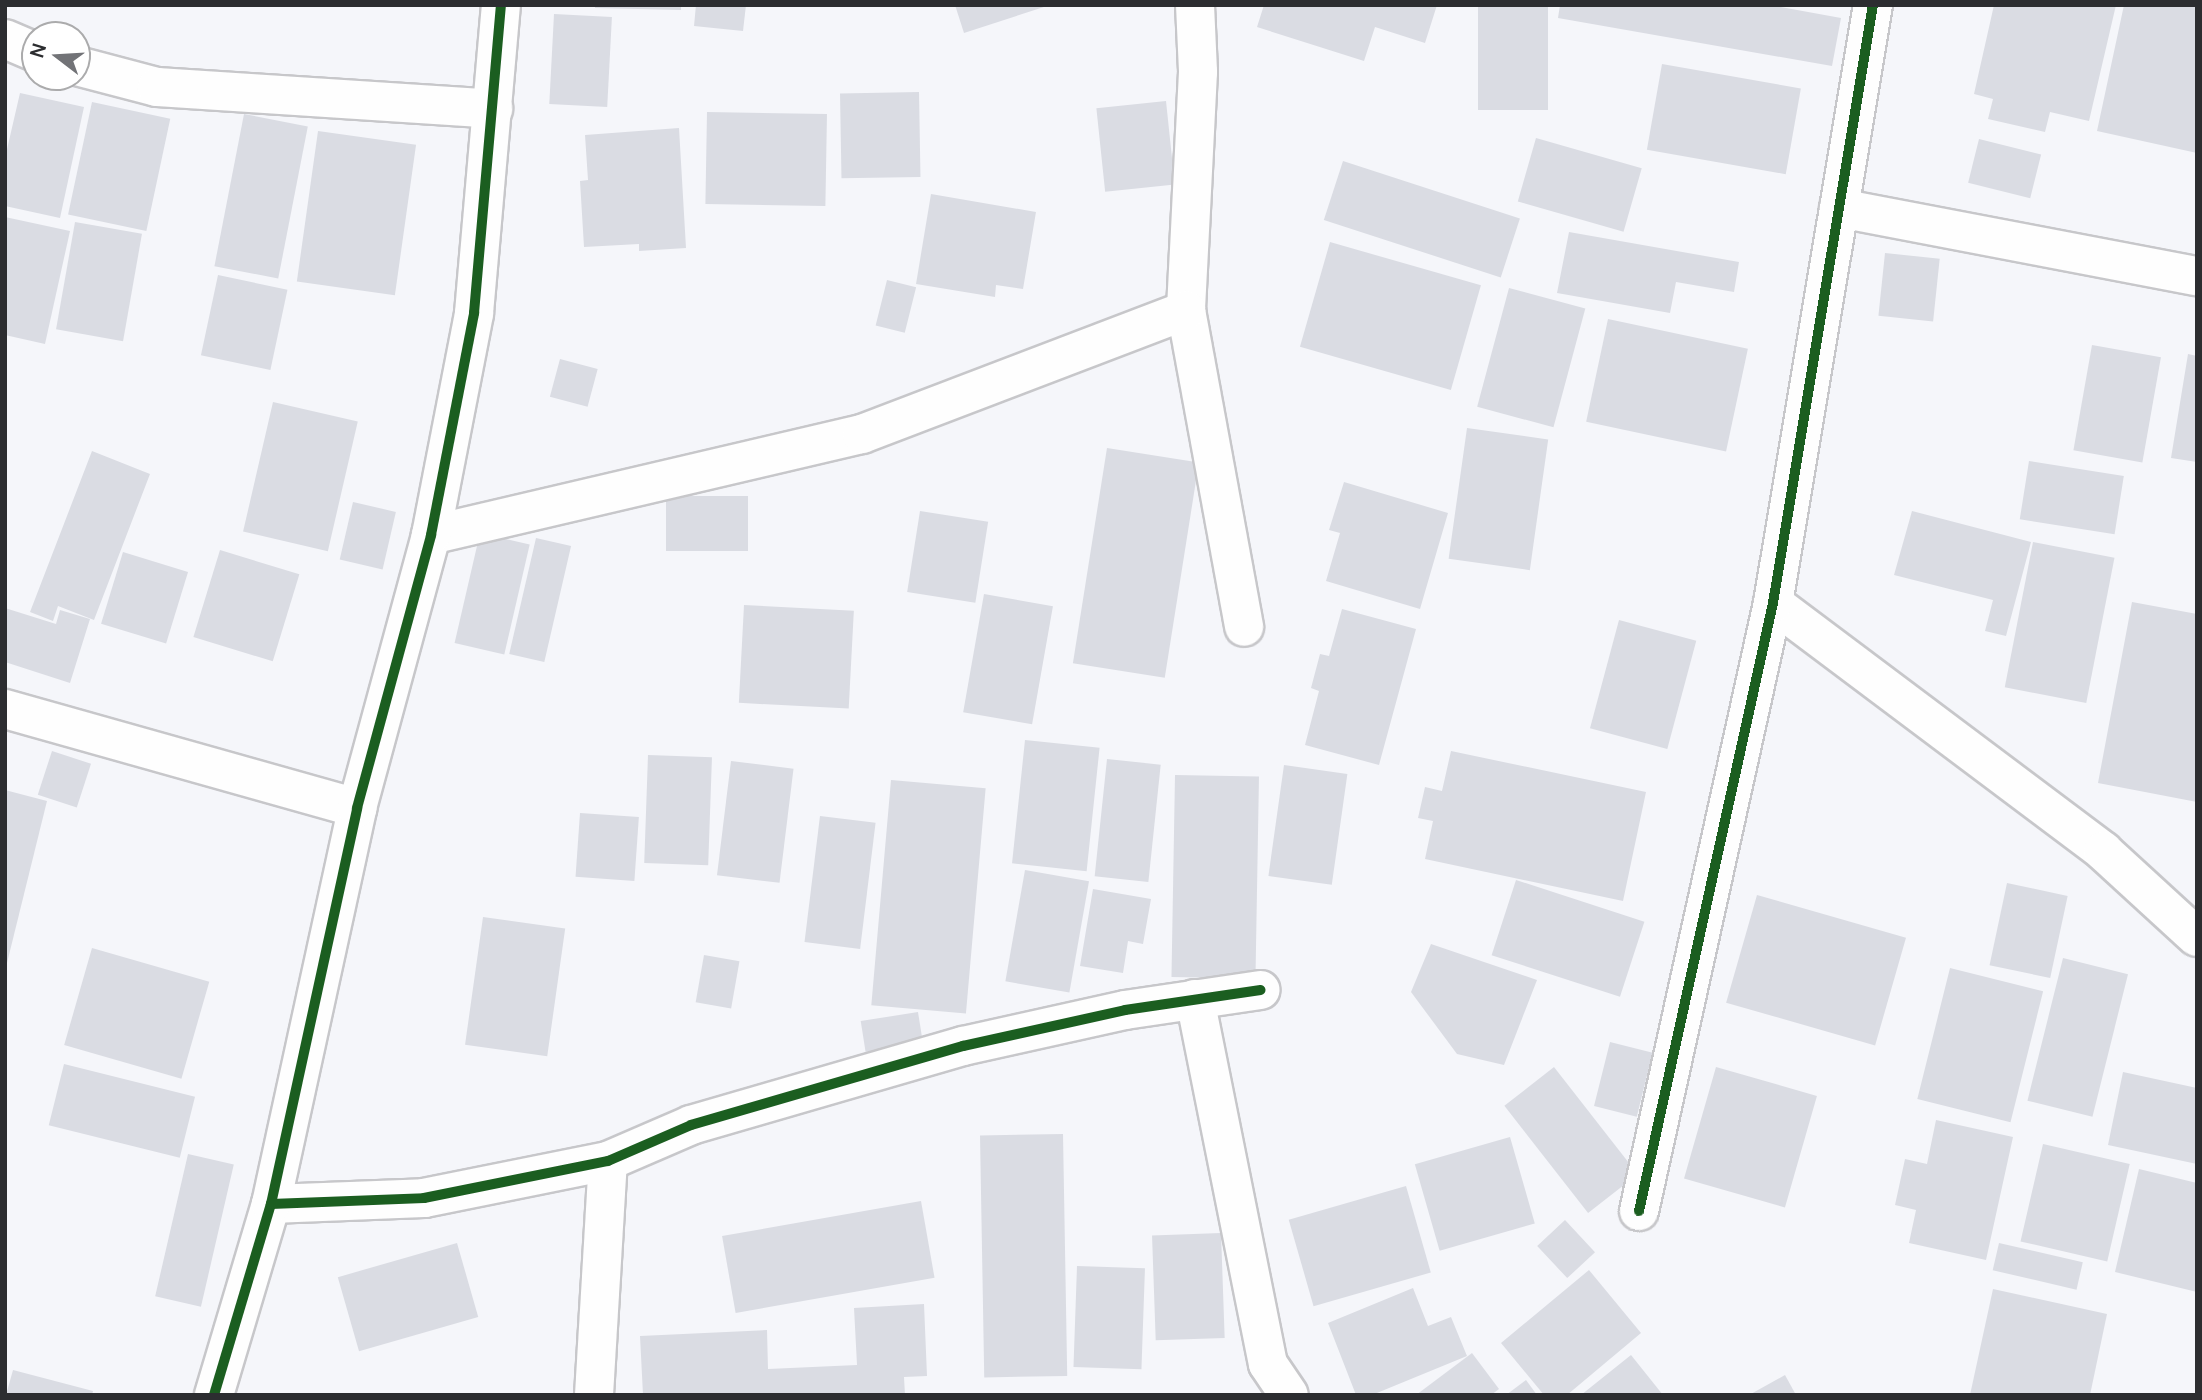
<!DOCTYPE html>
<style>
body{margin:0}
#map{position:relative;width:2202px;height:1400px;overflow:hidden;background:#f5f6fa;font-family:Manrope,sans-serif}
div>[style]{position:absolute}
.building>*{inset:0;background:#dadce3;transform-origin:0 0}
.roads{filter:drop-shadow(2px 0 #c7c7ca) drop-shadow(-2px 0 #c7c7ca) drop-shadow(0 2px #c7c7ca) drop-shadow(0 -2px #c7c7ca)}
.minor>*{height:38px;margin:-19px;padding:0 19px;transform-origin:19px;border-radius:19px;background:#fefefe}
.cycleway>*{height:10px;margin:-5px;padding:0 5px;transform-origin:5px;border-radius:5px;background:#1b5e20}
span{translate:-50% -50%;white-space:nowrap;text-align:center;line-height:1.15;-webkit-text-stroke:6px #fff;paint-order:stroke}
.frame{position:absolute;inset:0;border:7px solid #2c2d30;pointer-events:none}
.north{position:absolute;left:21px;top:21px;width:70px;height:70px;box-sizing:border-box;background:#fff;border:2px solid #ababac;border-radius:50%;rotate:287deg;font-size:19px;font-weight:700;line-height:28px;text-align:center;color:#2c2d30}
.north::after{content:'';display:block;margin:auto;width:24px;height:32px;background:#727377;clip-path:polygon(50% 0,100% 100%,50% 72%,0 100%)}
</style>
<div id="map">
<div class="building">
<i style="clip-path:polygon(595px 5px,681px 5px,681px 10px,595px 8px)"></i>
<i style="clip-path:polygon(696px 5px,746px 5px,743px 31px,694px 26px)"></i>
<i style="clip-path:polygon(955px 5px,1047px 5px,1047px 6px,964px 33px)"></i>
<i style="clip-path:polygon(1264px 5px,1437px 5px,1425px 43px,1375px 27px,1364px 61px,1257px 27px)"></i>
<i style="left:1478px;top:5px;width:70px;height:105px"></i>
<i style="clip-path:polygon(1560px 5px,1770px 5px,1841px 18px,1832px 66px,1558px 18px)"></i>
<i style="clip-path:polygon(1994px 5px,2116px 5px,2089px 121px,2050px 112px,2045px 132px,1988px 119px,1993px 99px,1974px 94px)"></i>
<i style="clip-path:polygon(2124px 5px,2197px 5px,2197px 153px,2097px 131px)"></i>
<i style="left:554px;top:14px;width:58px;height:90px;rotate:3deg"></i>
<i style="left:1662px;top:64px;width:141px;height:87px;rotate:10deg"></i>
<i style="left:919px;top:92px;width:85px;height:79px;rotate:89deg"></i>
<i style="clip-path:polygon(20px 93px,84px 107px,60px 218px,5px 206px,5px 158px)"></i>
<i style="left:1166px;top:101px;width:84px;height:70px;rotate:84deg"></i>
<i style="left:92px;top:102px;width:80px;height:115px;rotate:12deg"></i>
<i style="left:707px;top:112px;width:120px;height:92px;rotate:1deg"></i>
<i style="left:244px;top:114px;width:65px;height:155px;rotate:11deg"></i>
<i style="clip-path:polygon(679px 128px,686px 248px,639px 251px,639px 244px,584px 247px,580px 181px,588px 180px,585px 135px)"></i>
<i style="left:318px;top:131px;width:99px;height:152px;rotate:8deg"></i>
<i style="left:1536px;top:138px;width:110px;height:66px;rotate:16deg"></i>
<i style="left:1979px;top:139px;width:64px;height:45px;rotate:14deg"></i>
<i style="left:1343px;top:161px;width:186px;height:62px;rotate:18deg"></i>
<i style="clip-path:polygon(931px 194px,1036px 212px,1023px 289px,996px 285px,995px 297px,916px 284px)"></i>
<i style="clip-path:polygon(5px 217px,70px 231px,45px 344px,5px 335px)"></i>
<i style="left:75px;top:222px;width:68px;height:109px;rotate:10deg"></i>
<i style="clip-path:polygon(1569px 232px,1739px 262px,1734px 292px,1676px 282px,1670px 313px,1557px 293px)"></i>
<i style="left:1330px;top:242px;width:157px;height:109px;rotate:16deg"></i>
<i style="left:1885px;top:253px;width:55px;height:63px;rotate:6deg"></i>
<i style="left:218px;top:275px;width:71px;height:82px;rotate:12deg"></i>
<i style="left:887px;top:280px;width:30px;height:47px;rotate:14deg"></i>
<i style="left:1509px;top:288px;width:79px;height:123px;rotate:15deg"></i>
<i style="left:1608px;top:319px;width:143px;height:105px;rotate:12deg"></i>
<i style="left:2092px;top:345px;width:70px;height:107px;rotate:10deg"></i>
<i style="clip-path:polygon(2188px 354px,2197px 356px,2197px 462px,2171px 458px)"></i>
<i style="left:560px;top:359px;width:39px;height:39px;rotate:15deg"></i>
<i style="left:273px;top:402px;width:87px;height:133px;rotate:13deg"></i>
<i style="left:1467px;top:428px;width:82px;height:132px;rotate:8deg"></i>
<i style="left:1107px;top:448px;width:93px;height:218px;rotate:9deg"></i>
<i style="clip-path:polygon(92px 451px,150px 474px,94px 620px,58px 606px,53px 621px,30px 612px)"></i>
<i style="left:2029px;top:461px;width:96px;height:59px;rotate:9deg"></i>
<i style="clip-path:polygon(1344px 482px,1448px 513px,1420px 609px,1326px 581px,1340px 533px,1329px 530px)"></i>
<i style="left:748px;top:496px;width:55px;height:82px;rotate:90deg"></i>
<i style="left:353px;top:502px;width:44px;height:59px;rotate:13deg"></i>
<i style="left:920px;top:511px;width:69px;height:82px;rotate:9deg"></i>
<i style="clip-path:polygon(1912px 511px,2031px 542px,2006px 636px,1985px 631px,1993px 600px,1894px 575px)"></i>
<i style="left:480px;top:533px;width:51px;height:113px;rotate:13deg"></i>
<i style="left:536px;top:538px;width:36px;height:119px;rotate:13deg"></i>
<i style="left:2033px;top:542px;width:83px;height:148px;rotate:11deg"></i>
<i style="left:220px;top:550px;width:83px;height:91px;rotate:17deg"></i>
<i style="left:123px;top:552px;width:68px;height:75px;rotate:17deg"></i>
<i style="left:984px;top:594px;width:70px;height:120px;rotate:10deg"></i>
<i style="clip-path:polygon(2132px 602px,2197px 614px,2197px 802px,2098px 783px)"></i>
<i style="left:744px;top:605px;width:110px;height:98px;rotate:3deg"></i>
<i style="clip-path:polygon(5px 608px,56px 624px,60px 610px,90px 619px,70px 683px,5px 662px)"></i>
<i style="clip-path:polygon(1342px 609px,1416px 629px,1379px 765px,1305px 745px,1319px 691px,1311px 688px,1320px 654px,1329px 656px)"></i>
<i style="left:1619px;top:620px;width:80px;height:112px;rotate:15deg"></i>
<i style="left:1025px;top:740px;width:75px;height:124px;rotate:6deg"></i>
<i style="left:52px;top:751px;width:41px;height:46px;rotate:18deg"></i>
<i style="clip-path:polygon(1451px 751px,1646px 792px,1623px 901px,1425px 859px,1433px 821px,1418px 818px,1425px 787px,1442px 791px)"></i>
<i style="left:648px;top:755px;width:64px;height:108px;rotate:2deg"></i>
<i style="left:1107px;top:759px;width:54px;height:118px;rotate:6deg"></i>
<i style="left:731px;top:761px;width:63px;height:115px;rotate:7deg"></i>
<i style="left:1284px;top:765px;width:64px;height:112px;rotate:8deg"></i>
<i style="left:1175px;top:775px;width:84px;height:202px;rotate:1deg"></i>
<i style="left:891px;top:780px;width:95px;height:226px;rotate:5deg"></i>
<i style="clip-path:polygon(5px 790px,47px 801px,6px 967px,5px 967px)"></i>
<i style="left:580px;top:813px;width:59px;height:64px;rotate:4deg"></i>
<i style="left:820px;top:816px;width:56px;height:127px;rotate:7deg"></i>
<i style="left:1025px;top:870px;width:65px;height:113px;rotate:10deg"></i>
<i style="left:1516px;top:880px;width:135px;height:79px;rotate:18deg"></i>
<i style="left:2007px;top:883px;width:62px;height:84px;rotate:12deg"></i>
<i style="clip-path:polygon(1093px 889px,1151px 899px,1143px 944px,1128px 941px,1123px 973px,1080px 966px)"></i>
<i style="left:1757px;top:895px;width:155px;height:112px;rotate:16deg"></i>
<i style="left:483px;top:917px;width:83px;height:129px;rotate:8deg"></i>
<i style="clip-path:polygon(1431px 944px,1537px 980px,1504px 1065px,1457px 1054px,1411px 992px)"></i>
<i style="left:92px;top:948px;width:122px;height:101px;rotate:16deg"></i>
<i style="left:704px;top:955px;width:36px;height:48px;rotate:10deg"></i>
<i style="left:2063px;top:958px;width:67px;height:147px;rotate:14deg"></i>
<i style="left:1950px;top:968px;width:96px;height:135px;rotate:14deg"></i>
<i style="left:918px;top:1012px;width:31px;height:58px;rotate:81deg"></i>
<i style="left:1610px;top:1042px;width:44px;height:66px;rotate:14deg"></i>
<i style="left:64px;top:1064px;width:135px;height:63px;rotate:14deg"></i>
<i style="left:1554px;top:1067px;width:136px;height:63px;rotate:52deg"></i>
<i style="left:1716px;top:1067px;width:105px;height:116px;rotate:16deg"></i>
<i style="clip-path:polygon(2123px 1072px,2197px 1088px,2197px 1164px,2108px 1145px)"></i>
<i style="clip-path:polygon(1936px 1120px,2013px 1137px,1986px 1260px,1909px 1243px,1916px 1210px,1895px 1205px,1905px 1159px,1927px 1164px)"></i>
<i style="left:1063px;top:1134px;width:242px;height:83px;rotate:89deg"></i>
<i style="left:1510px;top:1137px;width:90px;height:99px;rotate:74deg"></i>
<i style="left:2043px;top:1144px;width:89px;height:100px;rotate:13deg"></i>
<i style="left:188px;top:1154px;width:47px;height:146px;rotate:13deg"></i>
<i style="clip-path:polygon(2139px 1169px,2197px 1183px,2197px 1292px,2115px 1272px)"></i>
<i style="left:1406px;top:1186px;width:90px;height:122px;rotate:74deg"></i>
<i style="left:921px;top:1201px;width:78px;height:202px;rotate:80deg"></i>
<i style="left:1565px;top:1220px;width:44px;height:38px;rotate:47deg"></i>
<i style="left:1221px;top:1233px;width:105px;height:69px;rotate:88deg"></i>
<i style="left:457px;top:1243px;width:77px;height:124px;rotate:74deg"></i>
<i style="left:1999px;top:1243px;width:86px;height:28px;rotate:13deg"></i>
<i style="left:1077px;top:1266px;width:68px;height:101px;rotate:2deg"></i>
<i style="clip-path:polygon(1589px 1270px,1641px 1333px,1567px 1395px,1544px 1395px,1501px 1343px)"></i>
<i style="clip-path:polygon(1413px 1288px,1428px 1326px,1451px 1317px,1467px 1356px,1372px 1395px,1356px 1395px,1328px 1323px)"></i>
<i style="clip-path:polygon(1993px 1289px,2107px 1314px,2090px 1395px,1970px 1395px)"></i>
<i style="clip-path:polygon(924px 1304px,927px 1376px,904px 1377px,905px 1395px,643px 1395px,640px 1336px,767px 1330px,768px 1369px,857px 1365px,854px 1308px)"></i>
<i style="clip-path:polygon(1472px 1353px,1499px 1389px,1491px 1395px,1416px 1395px)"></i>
<i style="clip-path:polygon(1631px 1355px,1663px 1395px,1581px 1395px)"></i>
<i style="clip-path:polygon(13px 1370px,93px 1391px,92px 1395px,6px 1395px)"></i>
<i style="clip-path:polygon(1785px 1375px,1796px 1395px,1749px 1395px)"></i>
<i style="clip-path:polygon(1526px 1380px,1537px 1395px,1506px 1395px)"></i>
</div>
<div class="roads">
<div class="minor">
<i style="left:1195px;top:5px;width:67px;rotate:87.4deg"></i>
<i style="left:1198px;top:72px;width:238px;rotate:92.9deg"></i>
<i style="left:1186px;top:310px;width:322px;rotate:79.6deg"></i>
<i style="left:5px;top:39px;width:33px;rotate:23deg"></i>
<i style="left:77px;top:66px;width:83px;rotate:14.7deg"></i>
<i style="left:157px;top:87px;width:337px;rotate:3.7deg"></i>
<i style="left:1839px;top:208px;width:364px;rotate:10.8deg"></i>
<i style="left:431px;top:535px;width:443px;rotate:-13.2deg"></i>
<i style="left:862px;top:434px;width:347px;rotate:-20.9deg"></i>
<i style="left:1773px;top:603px;width:413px;rotate:36.9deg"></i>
<i style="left:2103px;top:851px;width:127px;rotate:42.5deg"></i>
<i style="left:5px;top:709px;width:366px;rotate:15.7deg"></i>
<i style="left:1195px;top:999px;width:372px;rotate:78.7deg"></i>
<i style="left:1268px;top:1364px;width:37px;rotate:56deg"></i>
<i style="left:271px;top:1204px;width:153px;rotate:-2.2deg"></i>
<i style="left:424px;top:1198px;width:188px;rotate:-11.4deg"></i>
<i style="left:608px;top:1161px;width:90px;rotate:-23.4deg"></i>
<i style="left:691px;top:1125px;width:283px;rotate:-16.2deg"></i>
<i style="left:963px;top:1046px;width:166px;rotate:-12.5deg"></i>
<i style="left:1125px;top:1010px;width:137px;rotate:-8.4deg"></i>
<i style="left:1639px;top:1211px;width:623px;rotate:-77.57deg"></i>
<i style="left:1773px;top:603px;width:606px;rotate:-80.51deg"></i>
<i style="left:214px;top:1395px;width:199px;rotate:-73.4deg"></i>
<i style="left:271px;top:1204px;width:405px;rotate:-77.7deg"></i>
<i style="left:357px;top:808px;width:283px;rotate:-74.8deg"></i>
<i style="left:431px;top:535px;width:226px;rotate:-79deg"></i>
<i style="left:474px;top:313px;width:309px;rotate:-85deg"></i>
<i style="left:594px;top:1395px;width:234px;rotate:-86.6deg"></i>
</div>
</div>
<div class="cycleway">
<i style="left:271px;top:1204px;width:153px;rotate:-2.2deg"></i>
<i style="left:424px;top:1198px;width:188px;rotate:-11.4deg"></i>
<i style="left:608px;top:1161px;width:90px;rotate:-23.4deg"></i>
<i style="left:691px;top:1125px;width:283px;rotate:-16.2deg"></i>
<i style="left:963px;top:1046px;width:166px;rotate:-12.5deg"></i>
<i style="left:1125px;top:1010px;width:137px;rotate:-8.4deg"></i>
<i style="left:1639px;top:1211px;width:623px;rotate:-77.57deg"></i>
<i style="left:1773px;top:603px;width:606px;rotate:-80.51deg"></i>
<i style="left:214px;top:1395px;width:199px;rotate:-73.4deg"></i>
<i style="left:271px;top:1204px;width:405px;rotate:-77.7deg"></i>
<i style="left:357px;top:808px;width:283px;rotate:-74.8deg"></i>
<i style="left:431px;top:535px;width:226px;rotate:-79deg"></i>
<i style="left:474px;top:313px;width:309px;rotate:-85deg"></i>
</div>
<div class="frame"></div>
<div class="north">N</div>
</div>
